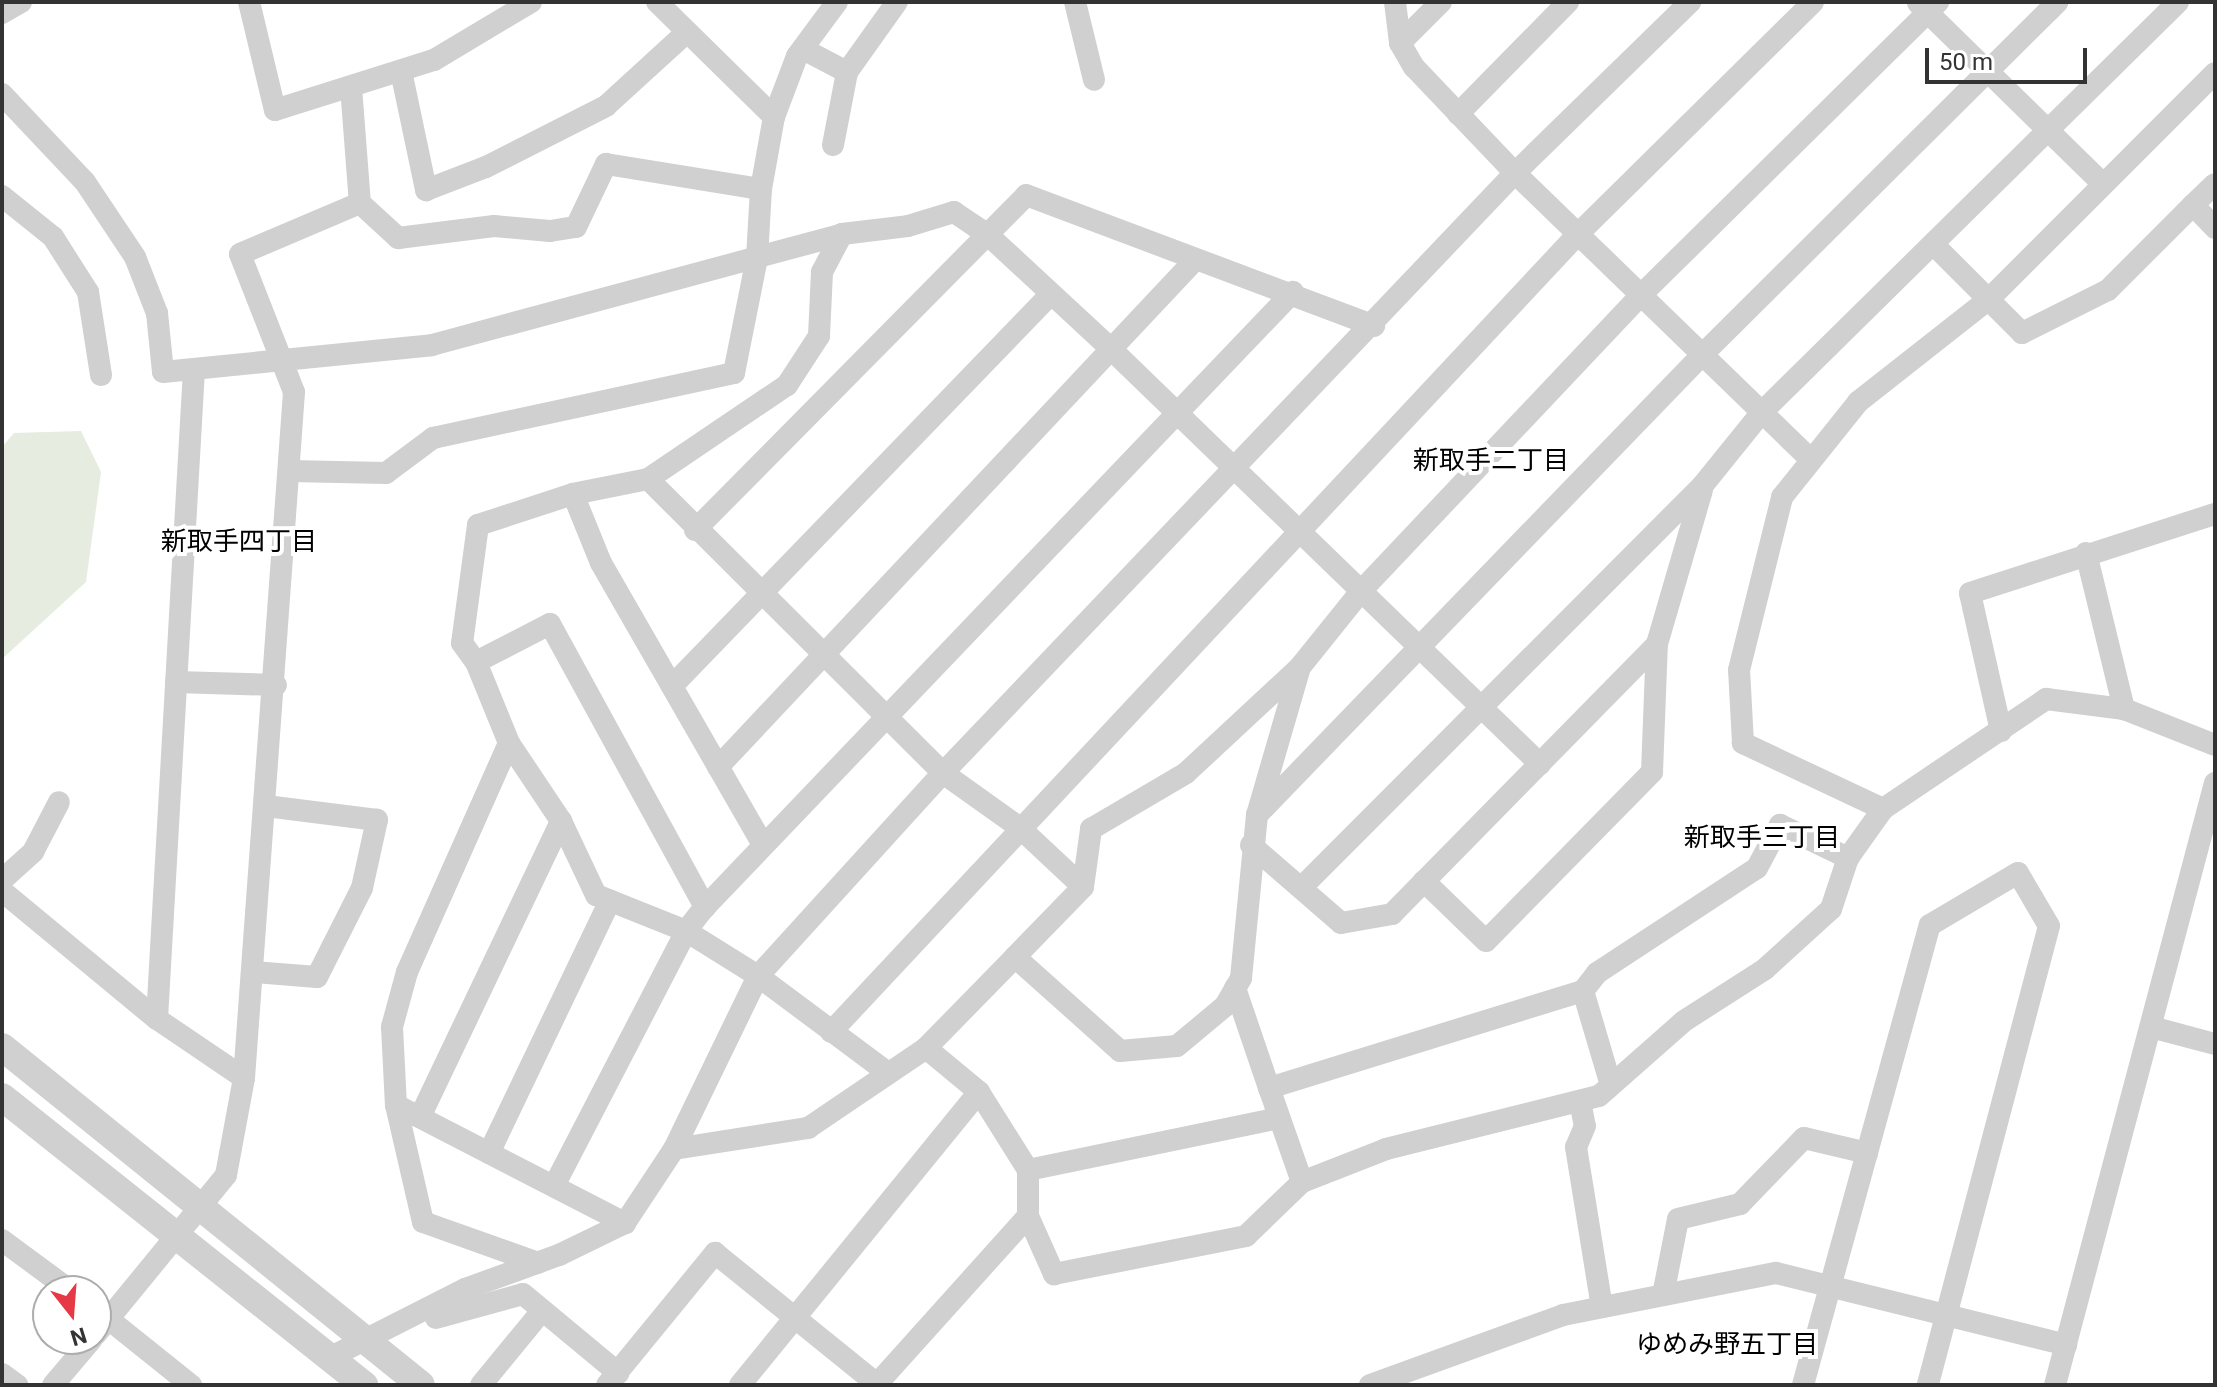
<!DOCTYPE html>
<meta charset="utf-8">
<style>
body{margin:0}
#map{position:relative;width:2217px;height:1387px;overflow:hidden;background:#fff;font-family:Roboto,"Noto Sans JP",sans-serif}
div>[style]{position:absolute}
.green>*{inset:0;background:#e6ecdf}
.minor>*{height:22px;margin:-11px;padding:0 11px;transform-origin:11px;border-radius:11px;background:#d0d0d0}
.tertiary>*{height:28px;margin:-14px;padding:0 14px;transform-origin:14px;border-radius:14px;background:#d0d0d0}
span{translate:-50% -50%;white-space:nowrap;text-align:center;line-height:1.15;-webkit-text-stroke:8px #fff;paint-order:stroke}
.neighbourhood-label{font-size:26px;color:#000}
.frame{position:absolute;inset:0;border:4px solid #333;pointer-events:none}
.north{position:absolute;left:32px;top:1275px;width:80px;height:80px;box-sizing:border-box;background:#fff;border:2px solid #adadad;border-radius:50%;rotate:163deg;font-size:22px;font-weight:700;line-height:32px;text-align:center;color:#333}
.north::after{content:'';display:block;margin:auto;width:28px;height:36px;background:#e63946;clip-path:polygon(50% 0,100% 100%,50% 72%,0 100%)}
.scale{position:absolute;left:1925px;top:48px;width:162px;height:36px;box-sizing:border-box;border:4px solid #333;border-top:0;padding-left:10px;font-size:24px;line-height:28px;white-space:nowrap;color:#333;-webkit-text-stroke:6px #fff;paint-order:stroke}
</style>
<div id="map">
<div class="green">
<i style="clip-path:polygon(81px 431px,101px 472px,86px 582px,2px 659px,2px 447px,14px 433px)"></i>
</div>
<div class="minor">
<i style="left:249px;top:2px;width:111px;rotate:76.5deg"></i>
<i style="left:275px;top:110px;width:167px;rotate:-17.5deg"></i>
<i style="left:434px;top:60px;width:113px;rotate:-30.9deg"></i>
<i style="left:657px;top:2px;width:164px;rotate:44.5deg"></i>
<i style="left:1075px;top:2px;width:80px;rotate:76.3deg"></i>
<i style="left:1395px;top:2px;width:41px;rotate:83deg"></i>
<i style="left:1400px;top:43px;width:28px;rotate:60deg"></i>
<i style="left:1414px;top:67px;width:146px;rotate:46.4deg"></i>
<i style="left:1515px;top:173px;width:409px;rotate:44.1deg"></i>
<i style="left:1918px;top:3px;width:259px;rotate:44.4deg"></i>
<i style="left:2px;top:13px;width:22px;rotate:-30deg"></i>
<i style="left:1400px;top:43px;width:58px;rotate:-45deg"></i>
<i style="left:803px;top:49px;width:50px;rotate:27.6deg"></i>
<i style="left:401px;top:71px;width:122px;rotate:78.1deg"></i>
<i style="left:426px;top:190px;width:64px;rotate:-21deg"></i>
<i style="left:486px;top:167px;width:135px;rotate:-26.9deg"></i>
<i style="left:606px;top:106px;width:108px;rotate:-42.4deg"></i>
<i style="left:351px;top:87px;width:116px;rotate:85.6deg"></i>
<i style="left:360px;top:203px;width:52px;rotate:42.6deg"></i>
<i style="left:398px;top:238px;width:97px;rotate:-7.1deg"></i>
<i style="left:494px;top:226px;width:56px;rotate:5.1deg"></i>
<i style="left:550px;top:231px;width:26px;rotate:-9deg"></i>
<i style="left:576px;top:227px;width:70px;rotate:-64.5deg"></i>
<i style="left:606px;top:164px;width:157px;rotate:9.2deg"></i>
<i style="left:2px;top:94px;width:121px;rotate:46.7deg"></i>
<i style="left:85px;top:182px;width:90px;rotate:56.3deg"></i>
<i style="left:135px;top:257px;width:60px;rotate:68.6deg"></i>
<i style="left:157px;top:313px;width:59px;rotate:84.2deg"></i>
<i style="left:163px;top:372px;width:270px;rotate:-5.7deg"></i>
<i style="left:432px;top:345px;width:425px;rotate:-15.1deg"></i>
<i style="left:842px;top:234px;width:66px;rotate:-6.9deg"></i>
<i style="left:908px;top:226px;width:48px;rotate:-16.9deg"></i>
<i style="left:954px;top:212px;width:40px;rotate:34deg"></i>
<i style="left:987px;top:234px;width:169px;rotate:42.8deg"></i>
<i style="left:1111px;top:349px;width:597px;rotate:44.05deg"></i>
<i style="left:1458px;top:114px;width:157px;rotate:-45.5deg"></i>
<i style="left:833px;top:145px;width:74px;rotate:-79.1deg"></i>
<i style="left:847px;top:72px;width:86px;rotate:-54.5deg"></i>
<i style="left:2px;top:196px;width:65px;rotate:38.8deg"></i>
<i style="left:53px;top:237px;width:65px;rotate:57.5deg"></i>
<i style="left:88px;top:292px;width:84px;rotate:81.1deg"></i>
<i style="left:2193px;top:205px;width:30px;rotate:-44deg"></i>
<i style="left:842px;top:234px;width:43px;rotate:117.8deg"></i>
<i style="left:822px;top:272px;width:64px;rotate:92.7deg"></i>
<i style="left:819px;top:336px;width:59px;rotate:123.1deg"></i>
<i style="left:787px;top:385px;width:168px;rotate:145.9deg"></i>
<i style="left:648px;top:479px;width:76px;rotate:168.7deg"></i>
<i style="left:573px;top:494px;width:100px;rotate:161.9deg"></i>
<i style="left:478px;top:525px;width:119px;rotate:97.7deg"></i>
<i style="left:462px;top:643px;width:24px;rotate:54deg"></i>
<i style="left:476px;top:662px;width:87px;rotate:67.8deg"></i>
<i style="left:509px;top:743px;width:94px;rotate:56.3deg"></i>
<i style="left:561px;top:821px;width:82px;rotate:64.7deg"></i>
<i style="left:596px;top:895px;width:97px;rotate:21.8deg"></i>
<i style="left:686px;top:931px;width:85px;rotate:32deg"></i>
<i style="left:758px;top:976px;width:162px;rotate:36.7deg"></i>
<i style="left:1935px;top:246px;width:123px;rotate:45deg"></i>
<i style="left:2022px;top:333px;width:96px;rotate:-26.6deg"></i>
<i style="left:2108px;top:290px;width:120px;rotate:-45deg"></i>
<i style="left:2193px;top:205px;width:32px;rotate:46deg"></i>
<i style="left:289px;top:471px;width:97px;rotate:1.2deg"></i>
<i style="left:386px;top:473px;width:59px;rotate:-36.7deg"></i>
<i style="left:433px;top:438px;width:308px;rotate:-12.2deg"></i>
<i style="left:734px;top:373px;width:117px;rotate:-78.7deg"></i>
<i style="left:757px;top:258px;width:69px;rotate:-86.7deg"></i>
<i style="left:761px;top:189px;width:73px;rotate:-79.8deg"></i>
<i style="left:774px;top:117px;width:65px;rotate:-69.3deg"></i>
<i style="left:797px;top:56px;width:67px;rotate:-53.5deg"></i>
<i style="left:648px;top:479px;width:416px;rotate:44.9deg"></i>
<i style="left:943px;top:773px;width:95px;rotate:35.5deg"></i>
<i style="left:1020px;top:828px;width:86px;rotate:43.1deg"></i>
<i style="left:1083px;top:887px;width:98px;rotate:134.2deg"></i>
<i style="left:573px;top:494px;width:74px;rotate:67.9deg"></i>
<i style="left:601px;top:563px;width:325px;rotate:60.1deg"></i>
<i style="left:695px;top:530px;width:471px;rotate:-45.3deg"></i>
<i style="left:1026px;top:195px;width:372px;rotate:20.6deg"></i>
<i style="left:2086px;top:553px;width:161px;rotate:76.3deg"></i>
<i style="left:476px;top:662px;width:83px;rotate:-27.2deg"></i>
<i style="left:550px;top:624px;width:323px;rotate:61.3deg"></i>
<i style="left:176px;top:682px;width:100px;rotate:1.7deg"></i>
<i style="left:672px;top:686px;width:544px;rotate:-45.97deg"></i>
<i style="left:2001px;top:731px;width:141px;rotate:-102.7deg"></i>
<i style="left:1970px;top:593px;width:257px;rotate:-17.9deg"></i>
<i style="left:509px;top:743px;width:251px;rotate:114deg"></i>
<i style="left:407px;top:972px;width:57px;rotate:105.3deg"></i>
<i style="left:392px;top:1027px;width:78px;rotate:87.1deg"></i>
<i style="left:396px;top:1105px;width:258px;rotate:27.3deg"></i>
<i style="left:718px;top:767px;width:696px;rotate:-46.75deg"></i>
<i style="left:1883px;top:809px;width:155px;rotate:-154.8deg"></i>
<i style="left:1743px;top:743px;width:73px;rotate:-93.1deg"></i>
<i style="left:1739px;top:670px;width:178px;rotate:-76deg"></i>
<i style="left:1782px;top:497px;width:122px;rotate:-51.3deg"></i>
<i style="left:1858px;top:402px;width:168px;rotate:-38.2deg"></i>
<i style="left:1990px;top:298px;width:318px;rotate:-45deg"></i>
<i style="left:1257px;top:815px;width:643px;rotate:-45.95deg"></i>
<i style="left:1704px;top:353px;width:498px;rotate:-44.8deg"></i>
<i style="left:1251px;top:845px;width:119px;rotate:40.9deg"></i>
<i style="left:1341px;top:923px;width:52px;rotate:-10deg"></i>
<i style="left:1392px;top:914px;width:378px;rotate:-45.5deg"></i>
<i style="left:2px;top:880px;width:42px;rotate:-42.1deg"></i>
<i style="left:33px;top:852px;width:56px;rotate:-62.5deg"></i>
<i style="left:1424px;top:881px;width:86px;rotate:44.1deg"></i>
<i style="left:1486px;top:941px;width:237px;rotate:-45.5deg"></i>
<i style="left:1652px;top:772px;width:128px;rotate:-87.8deg"></i>
<i style="left:1657px;top:644px;width:160px;rotate:-73.7deg"></i>
<i style="left:1083px;top:887px;width:59px;rotate:-82.1deg"></i>
<i style="left:1091px;top:829px;width:110px;rotate:-30.5deg"></i>
<i style="left:1186px;top:773px;width:156px;rotate:-42.9deg"></i>
<i style="left:1300px;top:667px;width:99px;rotate:-51.2deg"></i>
<i style="left:1362px;top:590px;width:407px;rotate:-46.6deg"></i>
<i style="left:1642px;top:294px;width:416px;rotate:-44.6deg"></i>
<i style="left:1301px;top:888px;width:569px;rotate:-45.07deg"></i>
<i style="left:1703px;top:485px;width:94px;rotate:-51.1deg"></i>
<i style="left:1762px;top:412px;width:584px;rotate:-44.58deg"></i>
<i style="left:2px;top:891px;width:201px;rotate:39.6deg"></i>
<i style="left:157px;top:1019px;width:105px;rotate:34.1deg"></i>
<i style="left:253px;top:972px;width:64px;rotate:4.5deg"></i>
<i style="left:317px;top:977px;width:100px;rotate:-63.2deg"></i>
<i style="left:362px;top:888px;width:70px;rotate:-77.6deg"></i>
<i style="left:377px;top:820px;width:112px;rotate:-172.8deg"></i>
<i style="left:1235px;top:988px;width:106px;rotate:71.2deg"></i>
<i style="left:157px;top:1019px;width:650px;rotate:-86.74deg"></i>
<i style="left:2151px;top:1027px;width:66px;rotate:14.9deg"></i>
<i style="left:831px;top:1032px;width:1093px;rotate:-46.89deg"></i>
<i style="left:1578px;top:234px;width:330px;rotate:-44.6deg"></i>
<i style="left:926px;top:1048px;width:69px;rotate:39.7deg"></i>
<i style="left:979px;top:1092px;width:92px;rotate:57.9deg"></i>
<i style="left:1028px;top:1170px;width:46px;rotate:90deg"></i>
<i style="left:1028px;top:1216px;width:64px;rotate:65.9deg"></i>
<i style="left:1054px;top:1274px;width:196px;rotate:-11.2deg"></i>
<i style="left:1246px;top:1236px;width:78px;rotate:-44deg"></i>
<i style="left:1302px;top:1182px;width:90px;rotate:-21.4deg"></i>
<i style="left:1386px;top:1149px;width:219px;rotate:-14deg"></i>
<i style="left:1599px;top:1096px;width:113px;rotate:-41.4deg"></i>
<i style="left:1684px;top:1021px;width:96px;rotate:-32.7deg"></i>
<i style="left:1765px;top:969px;width:89px;rotate:-42.3deg"></i>
<i style="left:1831px;top:909px;width:54px;rotate:-71.6deg"></i>
<i style="left:1848px;top:858px;width:60px;rotate:-54.5deg"></i>
<i style="left:1883px;top:809px;width:197px;rotate:-34deg"></i>
<i style="left:2046px;top:699px;width:79px;rotate:7.3deg"></i>
<i style="left:2124px;top:709px;width:98px;rotate:21.6deg"></i>
<i style="left:1610px;top:1082px;width:95px;rotate:-106.5deg"></i>
<i style="left:1583px;top:991px;width:23px;rotate:-52deg"></i>
<i style="left:1597px;top:973px;width:191px;rotate:-33.3deg"></i>
<i style="left:1757px;top:868px;width:49px;rotate:-61.9deg"></i>
<i style="left:1780px;top:825px;width:76px;rotate:25.9deg"></i>
<i style="left:1580px;top:1101px;width:25px;rotate:79deg"></i>
<i style="left:1585px;top:1126px;width:23px;rotate:113deg"></i>
<i style="left:1576px;top:1147px;width:162px;rotate:80.8deg"></i>
<i style="left:396px;top:1105px;width:120px;rotate:77deg"></i>
<i style="left:423px;top:1222px;width:122px;rotate:19.6deg"></i>
<i style="left:420px;top:1117px;width:328px;rotate:-64.5deg"></i>
<i style="left:674px;top:1149px;width:136px;rotate:-8.9deg"></i>
<i style="left:808px;top:1128px;width:143px;rotate:-34.1deg"></i>
<i style="left:926px;top:1048px;width:127px;rotate:-45.6deg"></i>
<i style="left:1015px;top:957px;width:141px;rotate:41.8deg"></i>
<i style="left:1120px;top:1051px;width:57px;rotate:-5deg"></i>
<i style="left:1177px;top:1046px;width:62px;rotate:-39.8deg"></i>
<i style="left:1225px;top:1006px;width:32px;rotate:-60deg"></i>
<i style="left:1241px;top:978px;width:164px;rotate:-84.4deg"></i>
<i style="left:1257px;top:815px;width:154px;rotate:-73.8deg"></i>
<i style="left:489px;top:1153px;width:280px;rotate:-64.4deg"></i>
<i style="left:1028px;top:1170px;width:256px;rotate:-11.7deg"></i>
<i style="left:1302px;top:1182px;width:100px;rotate:-109.3deg"></i>
<i style="left:1269px;top:1088px;width:329px;rotate:-17.2deg"></i>
<i style="left:554px;top:1186px;width:287px;rotate:-62.6deg"></i>
<i style="left:686px;top:931px;width:31px;rotate:-52deg"></i>
<i style="left:705px;top:907px;width:851px;rotate:-46.29deg"></i>
<i style="left:2px;top:1240px;width:86px;rotate:36.5deg"></i>
<i style="left:1663px;top:1295px;width:77px;rotate:-78.8deg"></i>
<i style="left:1678px;top:1219px;width:64px;rotate:-13.6deg"></i>
<i style="left:1740px;top:1204px;width:92px;rotate:-45.9deg"></i>
<i style="left:1804px;top:1138px;width:65px;rotate:13.4deg"></i>
<i style="left:96px;top:1309px;width:122px;rotate:38.7deg"></i>
<i style="left:436px;top:1318px;width:90px;rotate:-15.4deg"></i>
<i style="left:523px;top:1294px;width:124px;rotate:39.7deg"></i>
<i style="left:96px;top:1334px;width:205px;rotate:-50.7deg"></i>
<i style="left:226px;top:1175px;width:99px;rotate:-79.5deg"></i>
<i style="left:244px;top:1078px;width:688px;rotate:-85.83deg"></i>
<i style="left:294px;top:392px;width:148px;rotate:-111.4deg"></i>
<i style="left:240px;top:254px;width:130px;rotate:-23deg"></i>
<i style="left:329px;top:1358px;width:153px;rotate:-26.9deg"></i>
<i style="left:465px;top:1289px;width:100px;rotate:-19.9deg"></i>
<i style="left:559px;top:1255px;width:73px;rotate:-25.9deg"></i>
<i style="left:625px;top:1223px;width:89px;rotate:-56.5deg"></i>
<i style="left:674px;top:1149px;width:192px;rotate:-64.1deg"></i>
<i style="left:758px;top:976px;width:275px;rotate:-47.7deg"></i>
<i style="left:943px;top:773px;width:829px;rotate:-46.37deg"></i>
<i style="left:1515px;top:173px;width:245px;rotate:-44.3deg"></i>
<i style="left:2px;top:1374px;width:19px;rotate:36deg"></i>
<i style="left:53px;top:1385px;width:60px;rotate:-49.7deg"></i>
<i style="left:481px;top:1385px;width:94px;rotate:-50.6deg"></i>
<i style="left:607px;top:1385px;width:171px;rotate:-50.7deg"></i>
<i style="left:715px;top:1253px;width:208px;rotate:39deg"></i>
<i style="left:740px;top:1385px;width:378px;rotate:-50.8deg"></i>
<i style="left:876px;top:1385px;width:227px;rotate:-48deg"></i>
<i style="left:1370px;top:1385px;width:205px;rotate:-19.9deg"></i>
<i style="left:1563px;top:1315px;width:217px;rotate:-11.2deg"></i>
<i style="left:1776px;top:1273px;width:299px;rotate:13.9deg"></i>
<i style="left:1803px;top:1385px;width:477px;rotate:-74.6deg"></i>
<i style="left:1930px;top:925px;width:102px;rotate:-30.6deg"></i>
<i style="left:2018px;top:873px;width:61px;rotate:59.7deg"></i>
<i style="left:2049px;top:926px;width:475px;rotate:104.8deg"></i>
<i style="left:2055px;top:1385px;width:623px;rotate:-75.12deg"></i>
</div>
<div class="tertiary">
<i style="left:2px;top:1047px;width:538px;rotate:38.89deg"></i>
<i style="left:2px;top:1097px;width:463px;rotate:38.5deg"></i>
</div>
<div class="neighbourhood-label">
<span style="left:1491px;top:461px">新取手二丁目</span>
<span style="left:239px;top:542px">新取手四丁目</span>
<span style="left:1762px;top:838px">新取手三丁目</span>
<span style="left:1727px;top:1345px">ゆめみ野五丁目</span>
</div>
<div class="frame"></div>
<div class="north">N</div>
<div class="scale">50 m</div>
</div>
